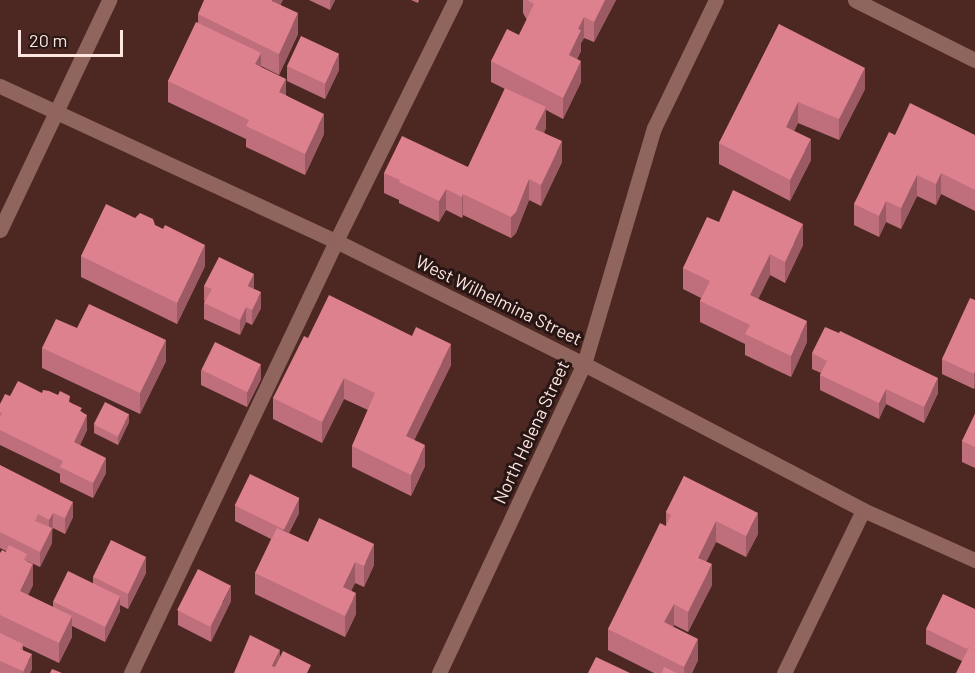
<!DOCTYPE html>
<style>
body{margin:0}
#map{position:relative;width:975px;height:673px;overflow:hidden;background:#4d2822;font-family:Barlow,sans-serif}
div>[style]{position:absolute}
.lane>*{height:15px;margin:-7.5px;padding:0 7.5px;transform-origin:7.5px;border-radius:7.5px;background:#8f655d}
.street>*{height:15px;margin:-7.5px;padding:0 7.5px;transform-origin:7.5px;border-radius:7.5px;background:#8f655d}
.wall>*{inset:0;background:#be6f7b}
.shaded-wall>*{inset:0;background:#9b5a64}
.building>*{inset:0;background:#dd818f;transform-origin:0 0}
span{translate:-50% -50%;white-space:nowrap;text-align:center;line-height:1.15;-webkit-text-stroke:6px #271614;paint-order:stroke}
.street-label{font-size:18px;color:#fee5e0}
.scale{position:absolute;left:18px;top:30px;width:105px;height:27px;box-sizing:border-box;border:3px solid #fee5e0;border-top:0;padding-left:8px;font-size:18px;line-height:21px;white-space:nowrap;color:#fee5e0;-webkit-text-stroke:4px #271614;paint-order:stroke}
</style>
<div id="map">
<div class="lane">
<i style="left:131px;top:673px;width:478px;rotate:-64.6deg"></i>
<i style="left:336px;top:241px;width:269px;rotate:-63.7deg"></i>
<i style="left:784px;top:673px;width:181px;rotate:-64.1deg"></i>
</div>
<div class="street">
<i style="left:855px;top:0;width:134px;rotate:26.6deg"></i>
<i style="left:0;top:86px;width:370px;rotate:24.8deg"></i>
<i style="left:336px;top:241px;width:277px;rotate:26.4deg"></i>
<i style="left:584px;top:364px;width:315px;rotate:27.6deg"></i>
<i style="left:863px;top:510px;width:123px;rotate:24.1deg"></i>
<i style="left:0;top:230px;width:255px;rotate:-64.6deg"></i>
<i style="left:439px;top:673px;width:341px;rotate:-64.9deg"></i>
<i style="left:584px;top:364px;width:246px;rotate:-73.5deg"></i>
<i style="left:654px;top:128px;width:142px;rotate:-64.2deg"></i>
</div>
<div class="wall">
<i style="clip-path:polygon(309px 0,335px 0,330px 10px)"></i>
<i style="clip-path:polygon(411px 0,419px 0,418px 3px)"></i>
<i style="clip-path:polygon(523px 0,616px 0,594px 42px,584px 38px,581px 43px,581px 51px,577px 59px,581px 82px,563px 119px,546px 110px,546px 128px,544px 132px,562px 162px,541px 206px,529px 200px,516px 233px,511px 238px,463px 215px,462px 218px,446px 210px,439px 222px,399px 203px,399px 200px,384px 193px,384px 173px,468px 167px,505px 89px,491px 82px,491px 61px,519px 35px,527px 20px,523px 13px)"></i>
<i style="clip-path:polygon(280px 5px,298px 34px,279px 75px,261px 66px,261px 67px,286px 95px,324px 134px,305px 175px,246px 147px,246px 139px,168px 102px,168px 81px,198px 22px,198px 14px)"></i>
<i style="clip-path:polygon(779px 24px,865px 89px,839px 140px,798px 123px,794px 131px,811px 160px,790px 201px,719px 164px,719px 143px)"></i>
<i style="clip-path:polygon(287px 66px,339px 70px,325px 99px,287px 81px)"></i>
<i style="clip-path:polygon(895px 135px,975px 135px,975px 211px,941px 194px,936px 205px,917px 196px,901px 229px,886px 222px,879px 237px,854px 225px,854px 204px)"></i>
<i style="clip-path:polygon(135px 218px,163px 229px,205px 266px,177px 324px,81px 277px,81px 256px)"></i>
<i style="clip-path:polygon(719px 222px,803px 245px,785px 283px,770px 275px,758px 299px,807px 342px,791px 377px,745px 355px,745px 344px,700px 322px,700px 301px,701px 298px,683px 289px,683px 268px)"></i>
<i style="clip-path:polygon(204px 286px,254px 289px,261px 308px,252px 325px,246px 322px,240px 335px,204px 319px,204px 303px,205px 301px,204px 301px)"></i>
<i style="clip-path:polygon(975px 300px,974px 389px,942px 374px,942px 359px)"></i>
<i style="clip-path:polygon(77px 328px,166px 361px,140px 414px,42px 368px,42px 348px)"></i>
<i style="clip-path:polygon(308px 338px,451px 365px,414px 440px,425px 466px,411px 496px,352px 467px,352px 446px,368px 410px,344px 399px,322px 443px,273px 419px,273px 398px)"></i>
<i style="clip-path:polygon(812px 353px,938px 393px,924px 423px,886px 404px,879px 419px,820px 390px,820px 375px,821px 373px,812px 369px)"></i>
<i style="clip-path:polygon(201px 370px,261px 379px,247px 407px,201px 385px)"></i>
<i style="clip-path:polygon(10px 396px,70px 402px,82px 412px,87px 430px,80px 445px,106px 473px,93px 498px,60px 482px,60px 474px,0 445px,0 404px)"></i>
<i style="clip-path:polygon(975px 414px,975px 468px,962px 462px,962px 441px)"></i>
<i style="clip-path:polygon(129px 422px,118px 445px,94px 433px,94px 425px)"></i>
<i style="clip-path:polygon(0 465px,73px 517px,65px 534px,53px 528px,52px 530px,52px 543px,40px 567px,27px 561px,33px 585px,28px 595px,53px 607px,53px 602px,93px 583px,93px 577px,146px 573px,128px 609px,120px 605px,120px 611px,105px 642px,72px 626px,72px 637px,59px 663px,23px 646px,23px 650px,32px 669px,30px 673px,0 673px,0 553px,6px 552px,6px 551px,0 548px)"></i>
<i style="clip-path:polygon(684px 476px,758px 534px,746px 557px,716px 542px,706px 562px,712px 585px,688px 632px,674px 625px,673px 627px,698px 660px,692px 673px,654px 673px,608px 650px,608px 629px,666px 526px,666px 512px)"></i>
<i style="clip-path:polygon(235px 506px,299px 513px,289px 533px,308px 542px,374px 565px,364px 587px,355px 583px,351px 591px,356px 614px,345px 637px,255px 594px,255px 573px,271px 539px,235px 521px)"></i>
<i style="clip-path:polygon(231px 601px,211px 642px,178px 625px,178px 610px)"></i>
<i style="clip-path:polygon(975px 609px,975px 673px,962px 661px,926px 644px,926px 629px)"></i>
</div>
<div class="shaded-wall">
<i style="clip-path:polygon(273px 0,283px 0,272px 22px)"></i>
<i style="clip-path:polygon(330px 0,335px 0,330px 10px)"></i>
<i style="clip-path:polygon(605px 0,616px 0,594px 42px,594px 22px)"></i>
<i style="clip-path:polygon(298px 13px,298px 34px,279px 75px,279px 54px)"></i>
<i style="clip-path:polygon(584px 17px,584px 38px,581px 43px,581px 51px,569px 76px,569px 55px,578px 29px)"></i>
<i style="clip-path:polygon(261px 53px,261px 73px,255px 64px)"></i>
<i style="clip-path:polygon(339px 54px,339px 70px,325px 99px,325px 84px)"></i>
<i style="clip-path:polygon(581px 61px,581px 82px,563px 119px,563px 98px)"></i>
<i style="clip-path:polygon(865px 68px,865px 89px,839px 140px,839px 119px)"></i>
<i style="clip-path:polygon(286px 79px,286px 100px,279px 92px)"></i>
<i style="clip-path:polygon(798px 102px,798px 123px,786px 148px,786px 127px)"></i>
<i style="clip-path:polygon(546px 107px,546px 128px,535px 149px,535px 129px)"></i>
<i style="clip-path:polygon(324px 114px,324px 134px,305px 175px,305px 154px)"></i>
<i style="clip-path:polygon(811px 139px,811px 160px,790px 201px,790px 180px)"></i>
<i style="clip-path:polygon(562px 141px,562px 162px,541px 206px,541px 185px)"></i>
<i style="clip-path:polygon(941px 173px,941px 194px,936px 205px,936px 184px)"></i>
<i style="clip-path:polygon(917px 175px,917px 196px,901px 229px,901px 208px)"></i>
<i style="clip-path:polygon(529px 179px,529px 200px,516px 233px,511px 238px,511px 217px)"></i>
<i style="clip-path:polygon(446px 189px,446px 210px,439px 222px,439px 201px)"></i>
<i style="clip-path:polygon(463px 194px,463px 215px,462px 218px,462px 197px)"></i>
<i style="clip-path:polygon(886px 201px,886px 222px,879px 237px,879px 216px)"></i>
<i style="clip-path:polygon(803px 224px,803px 245px,785px 283px,785px 262px)"></i>
<i style="clip-path:polygon(205px 245px,205px 266px,177px 324px,177px 303px)"></i>
<i style="clip-path:polygon(770px 254px,770px 275px,750px 316px,750px 295px)"></i>
<i style="clip-path:polygon(254px 274px,254px 289px,248px 286px)"></i>
<i style="clip-path:polygon(261px 292px,261px 308px,252px 325px,252px 310px)"></i>
<i style="clip-path:polygon(246px 307px,246px 322px,240px 335px,240px 320px)"></i>
<i style="clip-path:polygon(807px 321px,807px 342px,791px 377px,791px 356px)"></i>
<i style="clip-path:polygon(166px 340px,166px 361px,140px 414px,140px 393px)"></i>
<i style="clip-path:polygon(451px 344px,451px 365px,406px 457px,406px 436px)"></i>
<i style="clip-path:polygon(261px 364px,261px 379px,247px 407px,247px 392px)"></i>
<i style="clip-path:polygon(975px 372px,975px 388px,974px 389px,974px 374px)"></i>
<i style="clip-path:polygon(344px 378px,344px 399px,322px 443px,322px 422px)"></i>
<i style="clip-path:polygon(938px 378px,938px 393px,924px 423px,924px 407px)"></i>
<i style="clip-path:polygon(886px 389px,886px 404px,879px 419px,879px 403px)"></i>
<i style="clip-path:polygon(129px 414px,129px 422px,118px 445px,118px 437px)"></i>
<i style="clip-path:polygon(87px 415px,87px 430px,74px 457px,74px 442px)"></i>
<i style="clip-path:polygon(425px 445px,425px 466px,411px 496px,411px 475px)"></i>
<i style="clip-path:polygon(106px 458px,106px 473px,93px 498px,93px 483px)"></i>
<i style="clip-path:polygon(299px 498px,299px 513px,283px 544px,283px 529px)"></i>
<i style="clip-path:polygon(73px 502px,73px 517px,65px 534px,65px 518px)"></i>
<i style="clip-path:polygon(53px 513px,52px 543px,40px 567px,40px 552px,49px 534px,49px 520px)"></i>
<i style="clip-path:polygon(758px 513px,758px 534px,746px 557px,746px 536px)"></i>
<i style="clip-path:polygon(716px 521px,716px 542px,698px 579px,698px 558px)"></i>
<i style="clip-path:polygon(374px 544px,374px 565px,364px 587px,364px 566px)"></i>
<i style="clip-path:polygon(146px 557px,146px 573px,128px 609px,128px 594px)"></i>
<i style="clip-path:polygon(355px 562px,355px 583px,343px 608px,343px 587px)"></i>
<i style="clip-path:polygon(33px 564px,33px 585px,20px 612px,20px 591px)"></i>
<i style="clip-path:polygon(712px 564px,712px 585px,688px 632px,688px 612px)"></i>
<i style="clip-path:polygon(231px 586px,231px 601px,211px 642px,211px 626px)"></i>
<i style="clip-path:polygon(356px 593px,356px 614px,345px 637px,345px 616px)"></i>
<i style="clip-path:polygon(120px 596px,120px 611px,105px 642px,105px 627px)"></i>
<i style="clip-path:polygon(674px 604px,674px 625px,664px 643px,664px 622px)"></i>
<i style="clip-path:polygon(72px 616px,72px 637px,59px 663px,59px 643px)"></i>
<i style="clip-path:polygon(698px 639px,698px 660px,692px 673px,684px 673px,684px 667px)"></i>
<i style="clip-path:polygon(280px 650px,280px 671px,272px 666px)"></i>
<i style="clip-path:polygon(32px 654px,32px 669px,30px 673px,23px 673px)"></i>
</div>
<div class="building">
<i style="clip-path:polygon(204px 0,273px 0,272px 1px,298px 13px,279px 54px,198px 14px)"></i>
<i style="clip-path:polygon(527px 0,605px 0,594px 22px,584px 17px,578px 29px,581px 30px,569px 55px,581px 61px,563px 98px,491px 61px,507px 29px,519px 35px,534px 4px)"></i>
<i style="clip-path:polygon(196px 22px,261px 53px,255px 64px,286px 79px,279px 92px,324px 114px,305px 154px,246px 126px,249px 120px,168px 81px)"></i>
<i style="clip-path:polygon(779px 24px,865px 68px,839px 119px,798px 102px,786px 127px,811px 139px,790px 180px,719px 143px)"></i>
<i style="left:301px;top:36px;width:42px;height:33px;rotate:25deg"></i>
<i style="clip-path:polygon(505px 88px,546px 107px,535px 129px,562px 141px,541px 185px,529px 179px,516px 212px,511px 217px,463px 194px,462px 197px,446px 189px,439px 201px,399px 182px,400px 180px,384px 173px,402px 136px,468px 167px)"></i>
<i style="clip-path:polygon(910px 103px,975px 135px,975px 190px,941px 173px,936px 184px,917px 175px,901px 208px,886px 201px,879px 216px,854px 204px,889px 132px,895px 135px)"></i>
<i style="clip-path:polygon(733px 190px,803px 224px,785px 262px,770px 254px,750px 295px,807px 321px,791px 356px,745px 334px,750px 325px,700px 301px,710px 281px,683px 268px,707px 217px,719px 222px)"></i>
<i style="clip-path:polygon(106px 204px,135px 218px,140px 213px,153px 219px,155px 225px,163px 229px,165px 225px,205px 245px,177px 303px,81px 256px)"></i>
<i style="clip-path:polygon(219px 257px,254px 274px,248px 286px,261px 292px,252px 310px,246px 307px,240px 320px,204px 303px,212px 289px,204px 286px)"></i>
<i style="clip-path:polygon(329px 295px,412px 336px,416px 327px,451px 344px,406px 436px,425px 445px,411px 475px,352px 446px,375px 393px,344px 378px,322px 422px,273px 398px,304px 336px,308px 338px)"></i>
<i style="clip-path:polygon(970px 298px,975px 300px,975px 372px,974px 374px,942px 359px)"></i>
<i style="clip-path:polygon(89px 304px,166px 340px,140px 393px,42px 348px,56px 319px,77px 328px)"></i>
<i style="clip-path:polygon(825px 327px,839px 333px,840px 331px,938px 378px,924px 407px,886px 389px,879px 403px,820px 375px,827px 361px,812px 353px)"></i>
<i style="left:215px;top:342px;width:51px;height:31px;rotate:26deg"></i>
<i style="clip-path:polygon(18px 381px,42px 393px,43px 390px,49px 391px,58px 395px,60px 391px,70px 396px,69px 402px,82px 408px,80px 411px,87px 415px,74px 442px,106px 458px,93px 483px,60px 467px,63px 461px,0 430px,0 417px,2px 413px,0 412px,0 404px,5px 394px,10px 396px)"></i>
<i style="left:105px;top:402px;width:27px;height:25px;rotate:27deg"></i>
<i style="clip-path:polygon(975px 414px,975px 447px,962px 441px)"></i>
<i style="clip-path:polygon(0 465px,73px 502px,65px 518px,53px 513px,49px 520px,38px 514px,35px 521px,52px 528px,40px 552px,0 532px)"></i>
<i style="left:250px;top:474px;width:55px;height:35px;rotate:26deg"></i>
<i style="clip-path:polygon(684px 476px,758px 513px,746px 536px,716px 521px,698px 558px,712px 564px,688px 612px,674px 604px,664px 622px,698px 639px,684px 667px,608px 629px,660px 523px,666px 526px,671px 515px,666px 512px)"></i>
<i style="clip-path:polygon(319px 518px,374px 544px,364px 566px,355px 562px,343px 587px,356px 593px,345px 616px,255px 573px,277px 528px,308px 542px)"></i>
<i style="left:111px;top:540px;width:39px;height:41px;rotate:26deg"></i>
<i style="clip-path:polygon(9px 545px,27px 554px,24px 560px,33px 564px,20px 591px,72px 616px,59px 643px,0 615px,0 553px,2px 550px,6px 552px)"></i>
<i style="left:198px;top:569px;width:37px;height:46px;rotate:27deg"></i>
<i style="left:68px;top:571px;width:58px;height:34px;rotate:26deg"></i>
<i style="clip-path:polygon(943px 594px,975px 609px,975px 650px,969px 647px,967px 649px,926px 629px)"></i>
<i style="clip-path:polygon(0 633px,23px 644px,20px 649px,32px 654px,23px 671px,0 661px)"></i>
<i style="clip-path:polygon(250px 635px,280px 650px,272px 666px,275px 667px,283px 651px,311px 665px,307px 673px,234px 673px)"></i>
<i style="clip-path:polygon(969px 647px,975px 650px,975px 673px,956px 673px)"></i>
<i style="clip-path:polygon(596px 657px,630px 673px,588px 673px)"></i>
<i style="clip-path:polygon(664px 667px,677px 673px,662px 673px)"></i>
<i style="clip-path:polygon(52px 669px,62px 673px,50px 673px)"></i>
</div>
<div class="street-label">
<span style="left:499px;top:300px;rotate:26deg">West Wilhelmina Street</span>
<span style="left:531px;top:432px;rotate:-65deg">North Helena Street</span>
</div>
<div class="scale">20 m</div>
</div>
